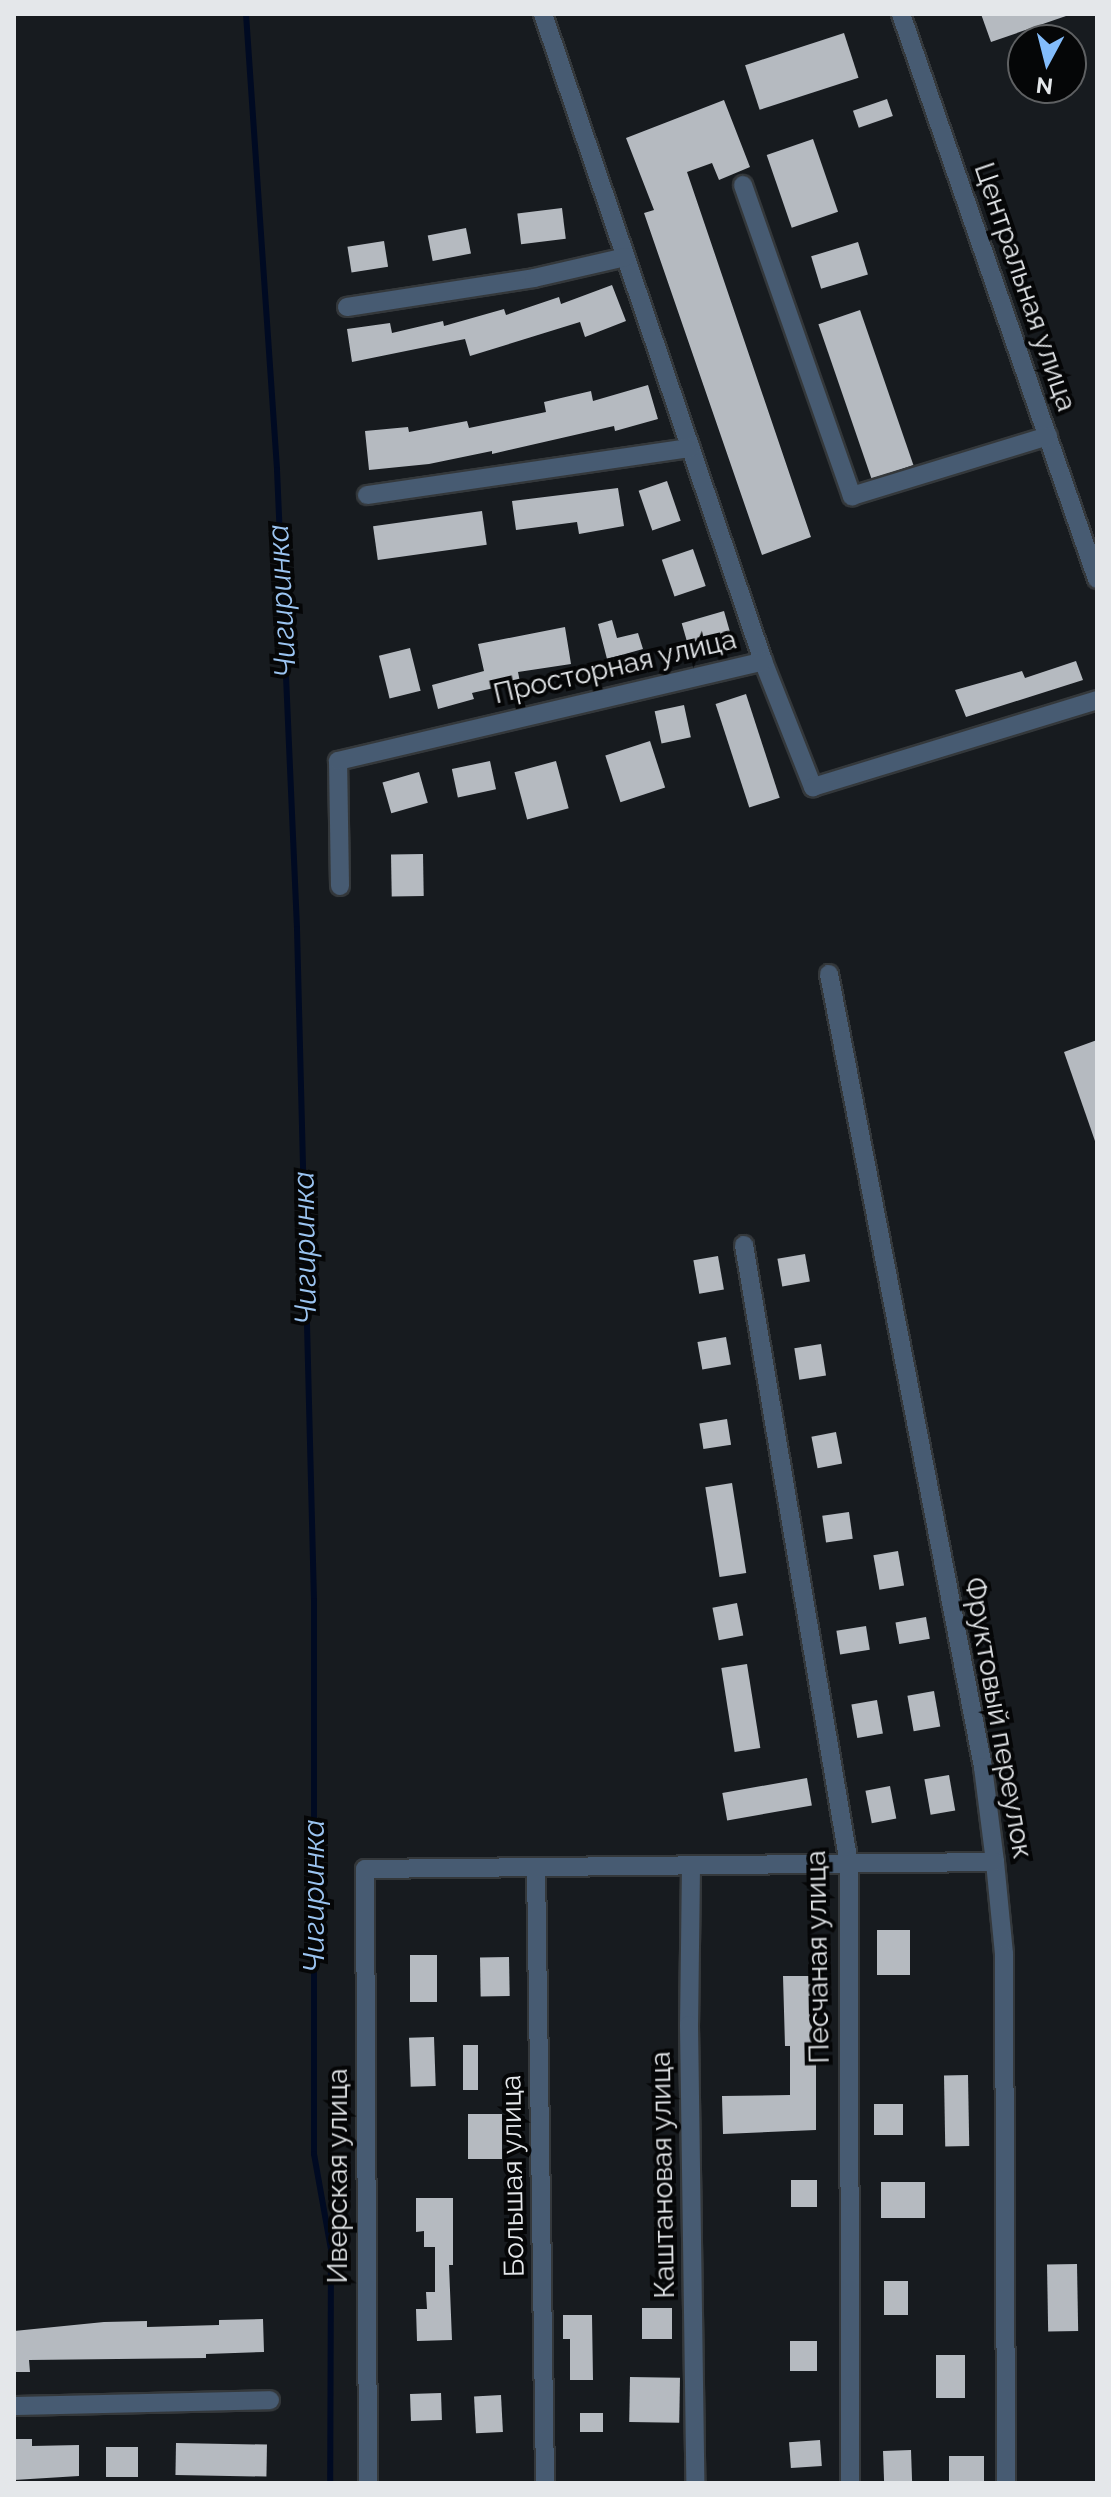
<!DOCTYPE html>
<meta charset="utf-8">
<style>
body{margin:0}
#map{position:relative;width:1111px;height:2497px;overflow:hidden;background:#171b1f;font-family:Raleway,sans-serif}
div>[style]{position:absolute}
.stream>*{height:6px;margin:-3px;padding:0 3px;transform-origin:3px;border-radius:3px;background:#000a22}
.building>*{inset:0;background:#b5bac0;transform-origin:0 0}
.roads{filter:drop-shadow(2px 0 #34383b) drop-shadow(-2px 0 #34383b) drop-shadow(0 2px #34383b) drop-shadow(0 -2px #34383b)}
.minor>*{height:18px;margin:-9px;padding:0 9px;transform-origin:9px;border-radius:9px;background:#475b72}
span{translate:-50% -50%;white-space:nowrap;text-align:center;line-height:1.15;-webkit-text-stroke:8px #050607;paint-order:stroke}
.street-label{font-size:28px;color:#e4e7ea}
.water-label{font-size:30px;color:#9bc4f1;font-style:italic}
.frame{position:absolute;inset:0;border:16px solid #e4e7ea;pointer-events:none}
.north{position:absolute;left:1007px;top:24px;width:80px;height:80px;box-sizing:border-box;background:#050607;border:2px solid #5e6062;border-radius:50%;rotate:187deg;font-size:22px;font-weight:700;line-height:32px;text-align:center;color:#e4e7ea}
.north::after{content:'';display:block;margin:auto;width:28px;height:36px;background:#83bcfb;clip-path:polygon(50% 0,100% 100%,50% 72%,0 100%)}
</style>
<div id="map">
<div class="stream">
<i style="left:246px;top:14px;width:457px;rotate:86.1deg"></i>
<i style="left:277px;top:470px;width:459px;rotate:87.5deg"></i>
<i style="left:297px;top:929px;width:672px;rotate:88.55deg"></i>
<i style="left:314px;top:1601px;width:553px;rotate:90deg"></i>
<i style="left:314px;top:2154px;width:97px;rotate:79.9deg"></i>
<i style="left:331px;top:2249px;width:234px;rotate:90.2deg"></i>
</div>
<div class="building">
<i style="clip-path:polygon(981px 14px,1065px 14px,1066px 16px,991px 42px)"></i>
<i style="left:844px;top:33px;width:47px;height:104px;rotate:72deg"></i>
<i style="left:887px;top:99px;width:18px;height:36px;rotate:71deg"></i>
<i style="clip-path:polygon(724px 100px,750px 167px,719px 180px,712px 163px,687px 172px,811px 537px,762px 555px,644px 213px,654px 210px,626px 138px)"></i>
<i style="left:813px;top:139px;width:77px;height:49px;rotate:71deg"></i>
<i style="left:562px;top:208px;width:31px;height:45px;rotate:83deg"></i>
<i style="left:466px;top:228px;width:26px;height:39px;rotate:79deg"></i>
<i style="left:384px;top:241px;width:26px;height:37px;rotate:81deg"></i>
<i style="left:858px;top:242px;width:34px;height:49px;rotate:73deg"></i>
<i style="clip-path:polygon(612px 285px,626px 321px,585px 337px,580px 322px,470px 356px,465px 339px,352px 362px,347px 329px,390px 323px,392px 333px,443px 321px,444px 326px,504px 309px,506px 315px,559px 297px,561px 304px)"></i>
<i style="left:860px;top:310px;width:164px;height:44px;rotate:71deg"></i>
<i style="clip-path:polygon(648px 385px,658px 419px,615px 431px,614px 426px,492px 454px,492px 451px,429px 464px,369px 470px,365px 431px,408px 427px,409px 432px,467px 421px,469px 428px,546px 412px,544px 402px,591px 391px,593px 401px)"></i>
<i style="left:667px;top:481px;width:42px;height:30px;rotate:71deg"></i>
<i style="clip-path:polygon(618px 488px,624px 526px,579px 534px,577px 522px,516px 530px,512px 501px)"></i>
<i style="left:482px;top:511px;width:34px;height:110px;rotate:82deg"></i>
<i style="left:693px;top:549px;width:39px;height:33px;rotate:71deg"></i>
<i style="left:724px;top:611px;width:29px;height:44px;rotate:74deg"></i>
<i style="clip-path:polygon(612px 620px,617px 638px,638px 633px,643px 649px,607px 659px,598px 624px)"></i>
<i style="clip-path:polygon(565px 627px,571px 664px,518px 672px,520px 682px,472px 693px,474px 699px,438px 709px,432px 685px,484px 671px,478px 644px)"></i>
<i style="left:410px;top:648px;width:44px;height:32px;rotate:76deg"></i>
<i style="clip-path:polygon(1076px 661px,1083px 680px,966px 717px,955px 690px,1022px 671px,1025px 678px)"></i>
<i style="left:746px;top:694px;width:109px;height:32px;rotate:72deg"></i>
<i style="left:684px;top:705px;width:33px;height:30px;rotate:78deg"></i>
<i style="left:650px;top:741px;width:49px;height:47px;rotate:72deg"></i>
<i style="left:490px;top:761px;width:29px;height:39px;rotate:78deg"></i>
<i style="left:556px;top:761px;width:49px;height:43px;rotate:75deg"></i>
<i style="left:419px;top:772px;width:32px;height:38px;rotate:74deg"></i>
<i style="left:423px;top:854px;width:42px;height:32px;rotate:89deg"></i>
<i style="clip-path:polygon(1097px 1040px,1097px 1140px,1095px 1141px,1064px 1052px)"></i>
<i style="left:805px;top:1254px;width:28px;height:28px;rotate:80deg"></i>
<i style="left:718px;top:1256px;width:34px;height:25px;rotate:80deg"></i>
<i style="left:726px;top:1337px;width:28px;height:29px;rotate:80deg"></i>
<i style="left:821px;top:1344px;width:32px;height:27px;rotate:81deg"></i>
<i style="left:727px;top:1419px;width:26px;height:28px;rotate:81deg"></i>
<i style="left:836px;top:1432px;width:32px;height:25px;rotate:79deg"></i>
<i style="left:732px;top:1483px;width:91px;height:27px;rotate:81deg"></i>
<i style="left:849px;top:1512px;width:27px;height:27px;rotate:82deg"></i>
<i style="left:898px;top:1551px;width:35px;height:25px;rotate:80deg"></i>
<i style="left:737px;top:1603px;width:33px;height:25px;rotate:79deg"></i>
<i style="left:926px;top:1617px;width:22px;height:31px;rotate:80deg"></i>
<i style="left:866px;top:1626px;width:24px;height:30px;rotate:81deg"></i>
<i style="left:747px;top:1664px;width:85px;height:26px;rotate:81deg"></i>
<i style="left:934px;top:1691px;width:36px;height:27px;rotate:80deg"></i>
<i style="left:877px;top:1700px;width:34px;height:26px;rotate:80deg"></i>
<i style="left:949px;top:1775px;width:36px;height:25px;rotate:80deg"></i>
<i style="left:807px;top:1778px;width:28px;height:86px;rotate:80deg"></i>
<i style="left:890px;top:1786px;width:33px;height:25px;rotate:79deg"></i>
<i style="left:877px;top:1930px;width:33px;height:45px"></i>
<i style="left:410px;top:1955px;width:27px;height:47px"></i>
<i style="left:509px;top:1957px;width:39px;height:29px;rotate:89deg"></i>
<i style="clip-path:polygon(783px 1976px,813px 1976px,812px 2062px,816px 2062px,816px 2130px,723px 2134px,722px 2096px,790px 2095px,790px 2046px,785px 2046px)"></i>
<i style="left:434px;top:2037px;width:49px;height:25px;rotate:88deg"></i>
<i style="left:463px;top:2045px;width:15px;height:45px"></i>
<i style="left:968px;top:2075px;width:71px;height:24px;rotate:89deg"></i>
<i style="left:903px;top:2104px;width:31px;height:29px;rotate:90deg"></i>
<i style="left:468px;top:2114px;width:34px;height:45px"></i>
<i style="left:791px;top:2180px;width:26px;height:27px"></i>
<i style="left:881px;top:2182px;width:44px;height:36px"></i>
<i style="clip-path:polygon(416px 2198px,453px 2198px,453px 2265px,449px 2265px,452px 2340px,417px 2341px,416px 2309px,427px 2309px,426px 2292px,435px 2292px,435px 2247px,424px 2247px,424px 2231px,416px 2232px)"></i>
<i style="left:1077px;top:2264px;width:67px;height:30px;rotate:89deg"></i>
<i style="left:884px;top:2281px;width:24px;height:34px"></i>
<i style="left:642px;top:2308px;width:30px;height:31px"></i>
<i style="clip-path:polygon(563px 2315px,592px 2315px,593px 2380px,570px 2380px,570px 2339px,563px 2339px)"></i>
<i style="clip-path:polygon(263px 2319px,264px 2352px,206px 2354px,206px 2358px,29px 2360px,30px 2372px,14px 2372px,14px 2331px,104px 2322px,147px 2321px,147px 2327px,219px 2325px,219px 2320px)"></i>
<i style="left:790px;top:2341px;width:27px;height:30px"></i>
<i style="left:936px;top:2355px;width:29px;height:43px"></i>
<i style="left:630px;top:2377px;width:50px;height:45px;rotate:1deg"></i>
<i style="left:441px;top:2393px;width:27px;height:31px;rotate:88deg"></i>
<i style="left:501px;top:2395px;width:37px;height:27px;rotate:87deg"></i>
<i style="left:603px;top:2413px;width:19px;height:23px;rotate:90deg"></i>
<i style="clip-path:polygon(14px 2439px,32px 2439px,32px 2446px,79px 2445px,79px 2476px,14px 2480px)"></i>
<i style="left:820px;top:2440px;width:26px;height:31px;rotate:86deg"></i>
<i style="left:176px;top:2443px;width:91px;height:32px;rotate:1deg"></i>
<i style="left:106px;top:2447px;width:32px;height:30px"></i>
<i style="left:911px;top:2450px;width:33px;height:28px;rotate:88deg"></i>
<i style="left:949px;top:2456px;width:35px;height:25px"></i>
</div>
<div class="roads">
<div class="minor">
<i style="left:543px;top:14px;width:683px;rotate:71.22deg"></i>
<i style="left:763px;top:661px;width:136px;rotate:68.4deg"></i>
<i style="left:813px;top:787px;width:297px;rotate:-17deg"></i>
<i style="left:901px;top:14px;width:598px;rotate:70.87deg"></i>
<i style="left:743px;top:185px;width:330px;rotate:70.7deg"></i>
<i style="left:852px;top:496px;width:205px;rotate:-17deg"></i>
<i style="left:347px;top:307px;width:189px;rotate:-8.8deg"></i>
<i style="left:534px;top:278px;width:94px;rotate:-12.9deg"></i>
<i style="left:367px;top:495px;width:327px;rotate:-8.3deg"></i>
<i style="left:340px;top:886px;width:125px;rotate:-90.9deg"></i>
<i style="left:338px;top:761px;width:437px;rotate:-13.2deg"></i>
<i style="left:829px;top:974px;width:808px;rotate:79.01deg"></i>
<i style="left:983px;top:1767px;width:96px;rotate:82.8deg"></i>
<i style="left:995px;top:1862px;width:92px;rotate:84.4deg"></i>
<i style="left:1004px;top:1954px;width:529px;rotate:89.78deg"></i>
<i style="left:744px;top:1245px;width:628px;rotate:80.37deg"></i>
<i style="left:849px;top:1864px;width:619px;rotate:89.91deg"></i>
<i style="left:691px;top:1866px;width:159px;rotate:90.7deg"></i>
<i style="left:689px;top:2025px;width:458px;rotate:89.2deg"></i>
<i style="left:536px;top:1867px;width:616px;rotate:89.16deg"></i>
<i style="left:14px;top:2406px;width:256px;rotate:-1.3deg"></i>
<i style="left:368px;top:2483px;width:614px;rotate:-90.28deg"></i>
<i style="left:365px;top:1869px;width:630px;rotate:-0.64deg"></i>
</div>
</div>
<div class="street-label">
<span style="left:1025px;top:287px;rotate:71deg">Центральная улица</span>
<span style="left:615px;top:667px;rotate:-13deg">Просторная улица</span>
<span style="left:998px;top:1718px;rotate:80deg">Фруктовый переулок</span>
<span style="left:818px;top:1957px;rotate:-91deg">Песчаная улица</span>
<span style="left:663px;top:2175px;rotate:-91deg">Каштановая улица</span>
<span style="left:338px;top:2176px;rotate:-90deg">Иверская улица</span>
<span style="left:513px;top:2176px;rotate:-91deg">Большая улица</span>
</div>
<div class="water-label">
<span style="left:282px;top:601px;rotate:-93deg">Чигиринка</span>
<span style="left:305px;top:1248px;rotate:-91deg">Чигиринка</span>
<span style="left:314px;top:1896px;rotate:-90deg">Чигиринка</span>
</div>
<div class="frame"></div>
<div class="north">N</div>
</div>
